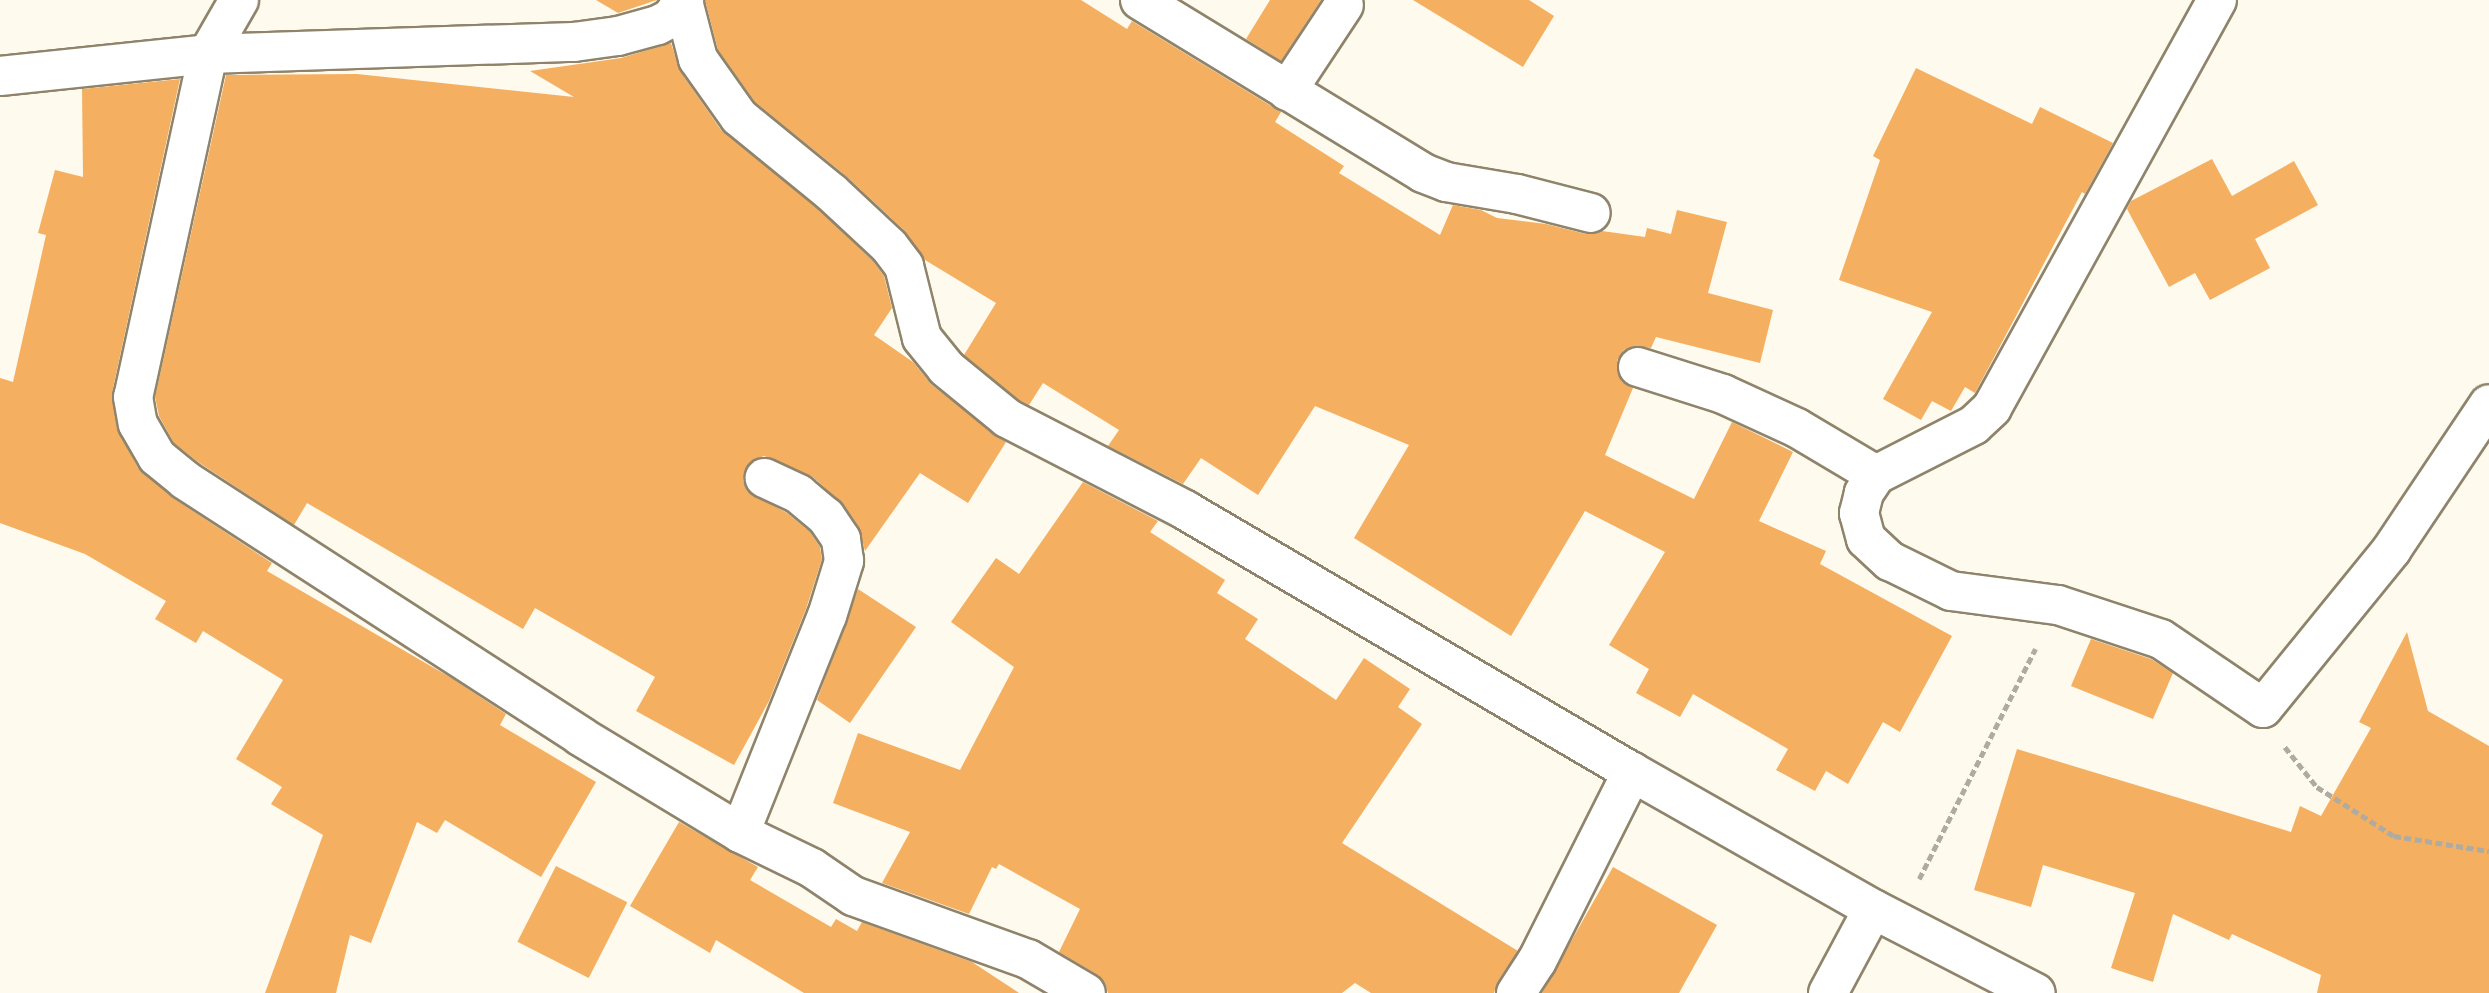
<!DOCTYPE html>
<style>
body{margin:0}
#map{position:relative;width:2489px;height:993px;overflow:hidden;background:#fefaee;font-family:Raleway,sans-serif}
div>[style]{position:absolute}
.building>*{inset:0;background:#f4af61;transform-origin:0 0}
.path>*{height:4.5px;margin-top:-2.25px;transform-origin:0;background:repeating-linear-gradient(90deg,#afaba0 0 7px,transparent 0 10.5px)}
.roads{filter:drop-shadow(2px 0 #8f846b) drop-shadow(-2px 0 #8f846b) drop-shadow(0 2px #8f846b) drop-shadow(0 -2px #8f846b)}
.street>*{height:38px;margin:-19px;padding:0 19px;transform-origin:19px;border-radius:19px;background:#fff}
span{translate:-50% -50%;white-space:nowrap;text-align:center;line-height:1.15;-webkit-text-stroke:7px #fff;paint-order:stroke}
</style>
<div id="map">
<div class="building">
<i style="clip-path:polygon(596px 0,657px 0,618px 13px)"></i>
<i style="clip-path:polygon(705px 0,1081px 0,1127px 29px,1132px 21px,1281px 112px,1275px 122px,1344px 166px,1339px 173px,1440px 235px,1453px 205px,1481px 210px,1497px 218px,1546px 224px,1586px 234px,1602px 231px,1645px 237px,1647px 228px,1671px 234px,1677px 210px,1727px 222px,1708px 293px,1773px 310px,1760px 363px,1656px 337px,1651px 348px,1634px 346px,1624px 350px,1617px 360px,1617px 372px,1622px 382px,1633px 388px,1605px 455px,1694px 499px,1732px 422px,1793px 452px,1759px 521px,1826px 551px,1820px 564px,1952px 636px,1900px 732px,1883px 722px,1848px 784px,1826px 771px,1815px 791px,1776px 770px,1788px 749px,1693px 694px,1680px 717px,1636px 693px,1649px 669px,1609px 645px,1665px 552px,1585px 511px,1511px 636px,1354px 538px,1409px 445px,1315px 406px,1258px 495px,1201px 458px,1183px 484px,1108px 446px,1119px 430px,1043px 383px,1029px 405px,1019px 400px,964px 355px,996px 303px,925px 260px,904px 230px,846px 176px,755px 102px,718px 50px)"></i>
<i style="clip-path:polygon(1270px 0,1321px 0,1281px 61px,1246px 39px)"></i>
<i style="clip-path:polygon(1413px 0,1529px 0,1554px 16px,1523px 67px)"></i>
<i style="clip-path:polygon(671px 43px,680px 71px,721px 130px,817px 208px,873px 261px,884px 276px,892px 308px,874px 335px,913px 362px,932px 385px,1006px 442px,968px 503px,920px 473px,865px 551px,859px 527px,844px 505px,813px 477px,764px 456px,753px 460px,746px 468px,743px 480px,747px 491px,787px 513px,810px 532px,820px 547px,822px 559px,806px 609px,769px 701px,734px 765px,636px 711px,655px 677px,535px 608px,523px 629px,307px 503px,294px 525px,198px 462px,174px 443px,159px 416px,155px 397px,226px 75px,357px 74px,574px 97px,530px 71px,621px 58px)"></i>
<i style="clip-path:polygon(1916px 68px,2032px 124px,2040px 107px,2113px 143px,2085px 194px,2082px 192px,1975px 393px,1965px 387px,1951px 411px,1932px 401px,1921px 420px,1883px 399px,1932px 312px,1839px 280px,1880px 160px,1873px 156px)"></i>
<i style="clip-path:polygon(180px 79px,112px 393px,117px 428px,138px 468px,173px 498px,272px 563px,267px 571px,453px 679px,506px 714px,500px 725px,596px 782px,541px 877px,445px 820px,437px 833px,417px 822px,371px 943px,350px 935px,336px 993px,265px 993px,323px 835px,271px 804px,282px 787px,236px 759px,283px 680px,203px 631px,196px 643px,155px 619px,166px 601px,85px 554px,0 523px,0 378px,13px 382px,46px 235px,38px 233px,55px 170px,83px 177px,82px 89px)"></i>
<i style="clip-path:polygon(2212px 159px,2232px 196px,2294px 161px,2318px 205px,2255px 239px,2270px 268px,2210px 300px,2195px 273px,2169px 287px,2127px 209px,2131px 201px)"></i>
<i style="clip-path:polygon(1083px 482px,1158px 521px,1150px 532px,1225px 580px,1217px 593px,1258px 619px,1245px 639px,1336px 700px,1364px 658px,1410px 689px,1398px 707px,1422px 724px,1342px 843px,1518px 951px,1498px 981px,1494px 993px,1371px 993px,1355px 983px,1342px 993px,1108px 993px,1105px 983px,1098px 975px,1059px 952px,1080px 909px,999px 864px,996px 869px,992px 867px,969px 914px,882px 883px,910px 832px,833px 803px,858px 733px,960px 770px,1014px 667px,951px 622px,996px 558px,1019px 574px)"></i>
<i style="clip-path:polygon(858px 589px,916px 627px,850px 723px,817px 700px)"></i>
<i style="clip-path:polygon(2407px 632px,2428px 711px,2489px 746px,2489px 993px,2317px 993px,2321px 975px,2232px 934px,2229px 940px,2173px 914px,2153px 982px,2111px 968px,2135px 893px,2043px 865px,2031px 907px,1974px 890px,2017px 749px,2291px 832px,2300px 806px,2321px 816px,2371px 728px,2359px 722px)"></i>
<i style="clip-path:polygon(2091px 639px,2151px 659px,2173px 673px,2153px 719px,2071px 686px)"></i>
<i style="clip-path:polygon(679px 822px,758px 867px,750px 880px,831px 927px,836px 919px,857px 931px,862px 922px,972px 962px,1019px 993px,804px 993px,716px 940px,710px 953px,630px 906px)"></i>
<i style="left:556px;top:866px;width:80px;height:85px;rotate:27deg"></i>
<i style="clip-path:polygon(1613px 867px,1717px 925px,1679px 993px,1542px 993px)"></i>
</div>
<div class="path">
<i style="left:2285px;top:747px;width:51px;rotate:51.3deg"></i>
<i style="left:2317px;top:787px;width:91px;rotate:32.5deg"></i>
<i style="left:2394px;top:836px;width:96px;rotate:9deg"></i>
<i style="left:1919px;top:879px;width:258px;rotate:-63.2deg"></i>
</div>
<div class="roads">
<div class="street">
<i style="left:239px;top:0;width:62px;rotate:119.9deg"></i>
<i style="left:208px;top:54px;width:351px;rotate:102.3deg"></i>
<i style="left:133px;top:397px;width:27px;rotate:80deg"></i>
<i style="left:138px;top:424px;width:38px;rotate:60deg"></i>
<i style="left:157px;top:457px;width:36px;rotate:39deg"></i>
<i style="left:185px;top:480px;width:471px;rotate:32.9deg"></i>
<i style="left:580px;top:736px;width:187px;rotate:31.2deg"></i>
<i style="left:740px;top:833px;width:80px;rotate:25.9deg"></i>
<i style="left:812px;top:868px;width:50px;rotate:34.3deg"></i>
<i style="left:853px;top:896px;width:186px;rotate:19.8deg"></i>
<i style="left:1028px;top:959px;width:67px;rotate:30.4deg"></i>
<i style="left:1140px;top:0;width:332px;rotate:31.4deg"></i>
<i style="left:1423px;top:173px;width:25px;rotate:21deg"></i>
<i style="left:1446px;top:182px;width:72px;rotate:9.6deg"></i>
<i style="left:1517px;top:194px;width:76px;rotate:14.4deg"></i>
<i style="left:2217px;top:0;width:466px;rotate:118.9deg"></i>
<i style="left:1992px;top:408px;width:25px;rotate:137deg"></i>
<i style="left:1974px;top:425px;width:110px;rotate:153deg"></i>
<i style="left:1876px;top:475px;width:22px;rotate:124deg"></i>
<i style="left:1864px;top:493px;width:21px;rotate:104deg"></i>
<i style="left:1859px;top:513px;width:27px;rotate:75deg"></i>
<i style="left:1866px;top:539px;width:33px;rotate:43deg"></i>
<i style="left:1890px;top:561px;width:68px;rotate:26.2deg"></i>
<i style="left:1951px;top:591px;width:108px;rotate:7.5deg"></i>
<i style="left:2058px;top:605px;width:108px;rotate:18.3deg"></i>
<i style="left:2161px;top:639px;width:123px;rotate:34.1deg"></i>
<i style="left:2263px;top:708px;width:205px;rotate:-50.9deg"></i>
<i style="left:2392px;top:549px;width:174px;rotate:-56.2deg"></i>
<i style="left:683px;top:1px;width:60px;rotate:75.5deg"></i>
<i style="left:698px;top:59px;width:71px;rotate:54.7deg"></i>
<i style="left:739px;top:117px;width:119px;rotate:39.2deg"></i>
<i style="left:831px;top:192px;width:79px;rotate:43deg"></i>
<i style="left:889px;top:246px;width:25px;rotate:53deg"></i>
<i style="left:904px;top:266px;width:74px;rotate:76deg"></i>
<i style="left:922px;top:338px;width:38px;rotate:51deg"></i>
<i style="left:946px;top:368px;width:79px;rotate:39.3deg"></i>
<i style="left:1007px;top:418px;width:200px;rotate:27.3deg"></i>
<i style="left:1185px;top:510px;width:518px;rotate:30.38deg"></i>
<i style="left:1632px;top:772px;width:277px;rotate:29.6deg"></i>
<i style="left:1873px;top:909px;width:183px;rotate:27.3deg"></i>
<i style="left:0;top:76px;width:209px;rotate:-6deg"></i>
<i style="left:208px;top:54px;width:366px;rotate:-1.9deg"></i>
<i style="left:574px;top:42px;width:44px;rotate:-7.8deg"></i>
<i style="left:618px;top:36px;width:41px;rotate:-15.4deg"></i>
<i style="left:658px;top:25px;width:15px;rotate:-28deg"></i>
<i style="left:671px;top:18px;width:22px;rotate:-54deg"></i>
<i style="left:1287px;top:91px;width:103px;rotate:-56.5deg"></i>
<i style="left:1638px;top:367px;width:89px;rotate:17.6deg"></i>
<i style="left:1723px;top:394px;width:81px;rotate:24.7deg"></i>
<i style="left:1797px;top:428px;width:92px;rotate:30.7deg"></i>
<i style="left:740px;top:833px;width:234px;rotate:-68.2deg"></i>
<i style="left:827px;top:616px;width:58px;rotate:-72.8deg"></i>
<i style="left:844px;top:561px;width:22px;rotate:-98deg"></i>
<i style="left:841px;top:539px;width:27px;rotate:-124deg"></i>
<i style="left:826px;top:517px;width:35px;rotate:-140deg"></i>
<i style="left:799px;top:494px;width:38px;rotate:-155deg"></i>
<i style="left:1516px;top:993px;width:38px;rotate:-57deg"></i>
<i style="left:1537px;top:961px;width:212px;rotate:-63.3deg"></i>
<i style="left:1828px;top:993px;width:95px;rotate:-61.8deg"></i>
</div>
</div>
</div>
